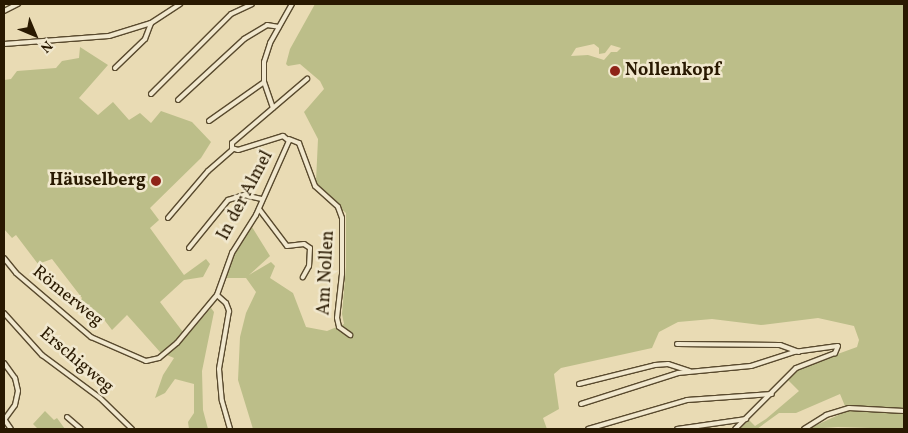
<!DOCTYPE html>
<meta charset="utf-8">
<style>
body{margin:0}
#map{position:relative;width:908px;height:433px;overflow:hidden;background:#e9dbb4;font-family:Vollkorn,serif}
div>[style]{position:absolute}
.green>*{inset:0;background:#bcbe89}
.roads{filter:drop-shadow(1px 0 #594a2e) drop-shadow(-1px 0 #594a2e) drop-shadow(0 1px #594a2e) drop-shadow(0 -1px #594a2e)}
.minor>*{height:4px;margin:-2px;padding:0 2px;transform-origin:2px;border-radius:2px;background:#f1e8ce}
.dots>*{width:14px;height:14px;translate:-50% -50%;box-sizing:border-box;border:2px solid #f1e8ce;border-radius:50%}
span{translate:-50% -50%;white-space:nowrap;text-align:center;line-height:1.15;-webkit-text-stroke:5px #f1e8ce;paint-order:stroke}
.poi-label{font-size:18px;color:#291901;font-weight:700}
.left{translate:0 -50%;text-align:left}
.right{translate:-100% -50%;text-align:right}
.street-label{font-size:18px;color:#291901}
.frame{position:absolute;inset:0;border:5px solid #291901;pointer-events:none}
.north{position:absolute;left:10px;top:10px;width:50px;height:50px;-webkit-text-stroke:4px #f1e8ce;paint-order:stroke;rotate:135deg;font-size:14px;font-weight:700;line-height:20px;text-align:center;color:#291901}
.north::after{content:'';display:block;margin:auto;width:18px;height:22px;background:#291901;clip-path:polygon(50% 0,100% 100%,50% 72%,0 100%)}
</style>
<div id="map">
<div class="green">
<i style="clip-path:polygon(evenodd,315px 4px,904px 4px,904px 429px,838px 427px,808px 429px,847px 411px,840px 394px,796px 413px,779px 413px,757px 429px,738px 429px,749px 420px,755px 426px,766px 419px,799px 391px,788px 380px,799px 368px,857px 347px,859px 340px,854px 326px,818px 318px,761px 325px,712px 319px,678px 322px,659px 332px,652px 348px,561px 368px,554px 374px,559px 409px,543px 418px,547px 429px,253px 429px,238px 380px,240px 337px,246px 313px,256px 292px,246px 278px,226px 278px,235px 254px,252px 227px,270px 256px,249px 275px,271px 262px,275px 266px,270px 278px,293px 293px,306px 327px,327px 331px,344px 324px,342px 314px,346px 267px,346px 213px,321px 191px,316px 181px,318px 139px,304px 112px,324px 89px,320px 81px,300px 64px,288px 66px,286px 64px,290px 49px,315px 4px,594px 44px,599px 48px,599px 54px,605px 53px,611px 45px,621px 48px,617px 52px,611px 52px,604px 60px,588px 55px,571px 56px,576px 48px,594px 44px)"></i>
<i style="clip-path:polygon(80px 47px,108px 65px,79px 98px,98px 115px,113px 102px,129px 120px,140px 113px,151px 123px,161px 111px,192px 122px,211px 142px,201px 158px,150px 208px,159px 220px,150px 228px,184px 275px,206px 259px,210px 264px,203px 277px,184px 280px,160px 302px,186px 336px,211px 308px,214px 312px,202px 371px,203px 410px,208px 429px,189px 429px,188px 422px,194px 413px,194px 384px,175px 379px,165px 393px,155px 398px,163px 375px,174px 358px,160px 352px,127px 315px,112px 330px,102px 317px,96px 322px,79px 302px,82px 298px,52px 259px,38px 264px,16px 235px,12px 238px,4px 229px,4px 80px,11px 79px,17px 71px,56px 68px,62px 61px,79px 58px)"></i>
<i style="clip-path:polygon(45px 411px,54px 420px,57px 418px,65px 429px,38px 429px,33px 424px)"></i>
</div>
<div class="roads">
<div class="minor">
<i style="left:4px;top:11px;width:16px;rotate:-27deg"></i>
<i style="left:4px;top:44px;width:105px;rotate:-4.4deg"></i>
<i style="left:109px;top:36px;width:44px;rotate:-17.2deg"></i>
<i style="left:151px;top:23px;width:35px;rotate:-33deg"></i>
<i style="left:115px;top:68px;width:42px;rotate:-44deg"></i>
<i style="left:145px;top:39px;width:17px;rotate:-69deg"></i>
<i style="left:151px;top:94px;width:113px;rotate:-45deg"></i>
<i style="left:231px;top:14px;width:23px;rotate:-25deg"></i>
<i style="left:178px;top:100px;width:90px;rotate:-42.7deg"></i>
<i style="left:244px;top:39px;width:27px;rotate:-31deg"></i>
<i style="left:267px;top:25px;width:12px;rotate:9deg"></i>
<i style="left:273px;top:108px;width:28px;rotate:-109deg"></i>
<i style="left:264px;top:82px;width:20px;rotate:-90deg"></i>
<i style="left:264px;top:62px;width:20px;rotate:-72deg"></i>
<i style="left:270px;top:43px;width:45px;rotate:-60.6deg"></i>
<i style="left:209px;top:121px;width:67px;rotate:-35.3deg"></i>
<i style="left:289px;top:139px;width:11px;rotate:22deg"></i>
<i style="left:299px;top:143px;width:46px;rotate:69.6deg"></i>
<i style="left:315px;top:186px;width:31px;rotate:42deg"></i>
<i style="left:338px;top:207px;width:12px;rotate:70deg"></i>
<i style="left:342px;top:218px;width:56px;rotate:90deg"></i>
<i style="left:342px;top:274px;width:44px;rotate:96.5deg"></i>
<i style="left:337px;top:318px;width:9px;rotate:77deg"></i>
<i style="left:339px;top:327px;width:14px;rotate:36deg"></i>
<i style="left:259px;top:209px;width:46px;rotate:52.9deg"></i>
<i style="left:287px;top:246px;width:17px;rotate:-7deg"></i>
<i style="left:304px;top:244px;width:7px;rotate:34deg"></i>
<i style="left:310px;top:248px;width:18px;rotate:93deg"></i>
<i style="left:309px;top:266px;width:13px;rotate:119deg"></i>
<i style="left:168px;top:218px;width:62px;rotate:-49.6deg"></i>
<i style="left:208px;top:171px;width:33px;rotate:-41deg"></i>
<i style="left:189px;top:248px;width:62px;rotate:-50.9deg"></i>
<i style="left:228px;top:200px;width:17px;rotate:-17deg"></i>
<i style="left:244px;top:195px;width:18px;rotate:13deg"></i>
<i style="left:4px;top:258px;width:19px;rotate:51deg"></i>
<i style="left:16px;top:273px;width:99px;rotate:40.5deg"></i>
<i style="left:91px;top:337px;width:60px;rotate:23.6deg"></i>
<i style="left:146px;top:361px;width:13px;rotate:-13deg"></i>
<i style="left:159px;top:358px;width:23px;rotate:-40deg"></i>
<i style="left:177px;top:343px;width:62px;rotate:-50.2deg"></i>
<i style="left:217px;top:295px;width:45px;rotate:-70.3deg"></i>
<i style="left:232px;top:253px;width:45px;rotate:-57.7deg"></i>
<i style="left:256px;top:215px;width:81px;rotate:-66deg"></i>
<i style="left:289px;top:141px;width:8px;rotate:-140deg"></i>
<i style="left:283px;top:136px;width:47px;rotate:162.7deg"></i>
<i style="left:238px;top:150px;width:6px;rotate:-162deg"></i>
<i style="left:232px;top:148px;width:5px;rotate:-90deg"></i>
<i style="left:232px;top:143px;width:99px;rotate:-40.5deg"></i>
<i style="left:217px;top:295px;width:12px;rotate:42deg"></i>
<i style="left:226px;top:303px;width:9px;rotate:69deg"></i>
<i style="left:229px;top:311px;width:59px;rotate:99.8deg"></i>
<i style="left:219px;top:369px;width:32px;rotate:85deg"></i>
<i style="left:222px;top:401px;width:29px;rotate:74deg"></i>
<i style="left:4px;top:313px;width:57px;rotate:47.9deg"></i>
<i style="left:42px;top:355px;width:72px;rotate:36.6deg"></i>
<i style="left:100px;top:398px;width:45px;rotate:44.1deg"></i>
<i style="left:677px;top:344px;width:103px;rotate:0.6deg"></i>
<i style="left:780px;top:345px;width:20px;rotate:20deg"></i>
<i style="left:4px;top:363px;width:19px;rotate:54deg"></i>
<i style="left:15px;top:378px;width:13px;rotate:77deg"></i>
<i style="left:18px;top:391px;width:14px;rotate:102deg"></i>
<i style="left:15px;top:405px;width:19px;rotate:126deg"></i>
<i style="left:579px;top:384px;width:78px;rotate:-14deg"></i>
<i style="left:655px;top:365px;width:13px;rotate:-4deg"></i>
<i style="left:668px;top:364px;width:23px;rotate:18deg"></i>
<i style="left:581px;top:404px;width:102px;rotate:-17.7deg"></i>
<i style="left:678px;top:373px;width:73px;rotate:-5.5deg"></i>
<i style="left:751px;top:366px;width:45px;rotate:-18deg"></i>
<i style="left:794px;top:352px;width:44px;rotate:-7.8deg"></i>
<i style="left:838px;top:346px;width:8px;rotate:113deg"></i>
<i style="left:835px;top:353px;width:42px;rotate:159deg"></i>
<i style="left:796px;top:368px;width:86px;rotate:135deg"></i>
<i style="left:67px;top:417px;width:18px;rotate:41deg"></i>
<i style="left:4px;top:419px;width:12px;rotate:55deg"></i>
<i style="left:588px;top:429px;width:103px;rotate:-16.3deg"></i>
<i style="left:687px;top:400px;width:85px;rotate:-4deg"></i>
<i style="left:677px;top:429px;width:70px;rotate:-8.2deg"></i>
<i style="left:804px;top:429px;width:26px;rotate:-32deg"></i>
<i style="left:826px;top:415px;width:24px;rotate:-17deg"></i>
<i style="left:849px;top:408px;width:55px;rotate:3.1deg"></i>
</div>
</div>
<div class="dots">
<i style="left:615px;top:71px;background:#8f2418"></i>
<i style="left:156px;top:181px;background:#8f2418"></i>
</div>
<div class="poi-label">
<span class="left" style="left:625px;top:71px">Nollenkopf</span>
<span class="right" style="left:146px;top:181px">Häuselberg</span>
</div>
<div class="street-label">
<span style="left:246px;top:196px;rotate:-62deg">In der Almel</span>
<span style="left:327px;top:273px;rotate:-87deg">Am Nollen</span>
<span style="left:67px;top:297px;rotate:39deg">Römerweg</span>
<span style="left:76px;top:361px;rotate:40deg">Erschigweg</span>
</div>
<div class="frame"></div>
<div class="north">N</div>
</div>
